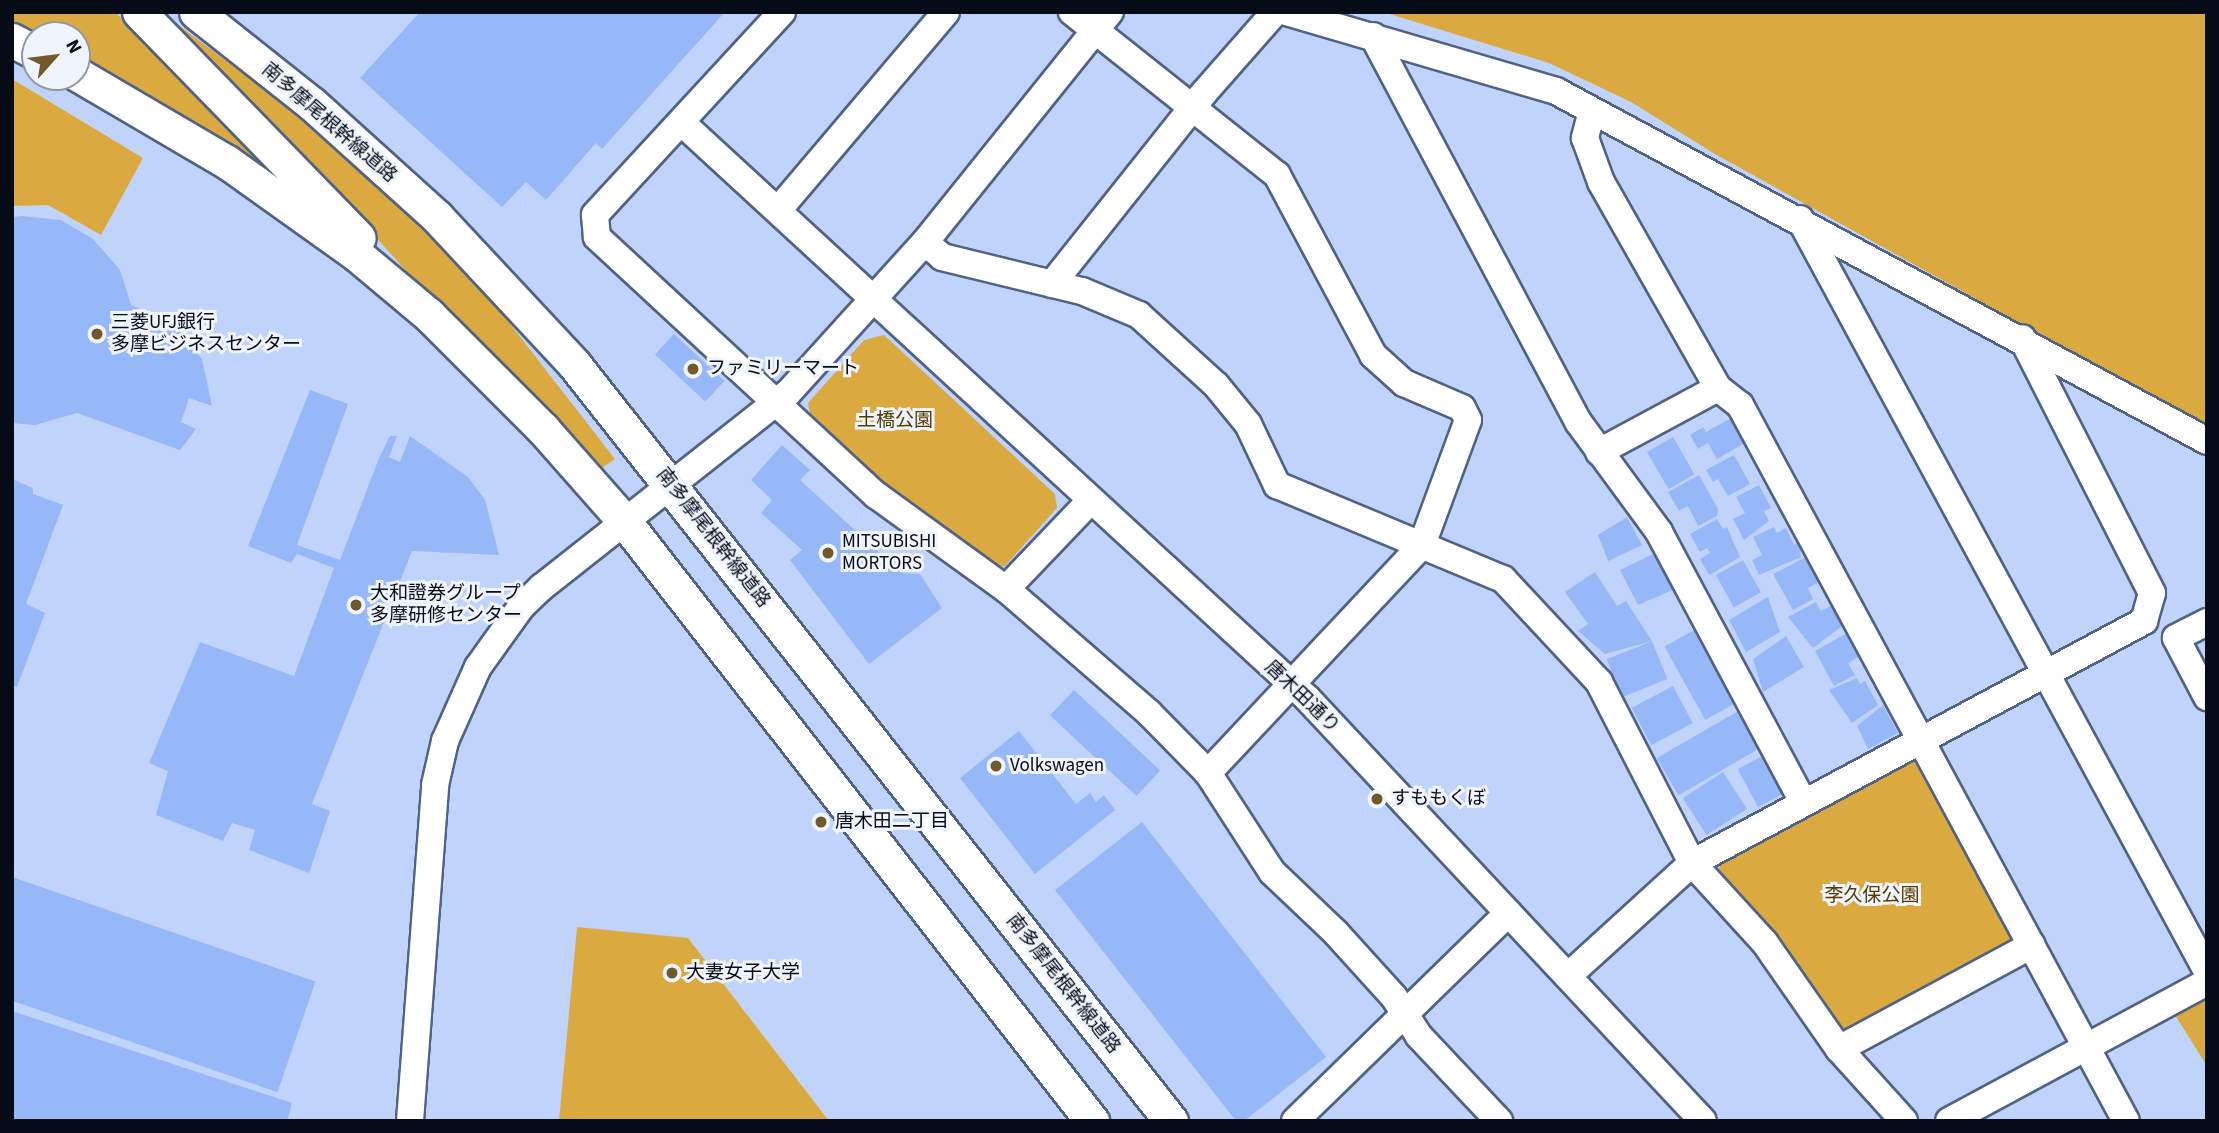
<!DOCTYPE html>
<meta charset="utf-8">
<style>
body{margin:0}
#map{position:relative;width:2219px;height:1133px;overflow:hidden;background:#c0d4fb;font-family:"Source Sans 3","Noto Sans JP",sans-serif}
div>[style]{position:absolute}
.green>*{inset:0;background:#daaa40}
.building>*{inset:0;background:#97b8f8;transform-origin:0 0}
.roads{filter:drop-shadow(2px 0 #516384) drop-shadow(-2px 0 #516384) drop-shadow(0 2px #516384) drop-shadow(0 -2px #516384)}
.minor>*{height:26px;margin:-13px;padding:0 13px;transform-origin:13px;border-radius:13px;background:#fff}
.major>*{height:33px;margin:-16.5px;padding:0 16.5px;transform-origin:16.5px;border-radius:16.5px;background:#fff}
.dots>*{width:19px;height:19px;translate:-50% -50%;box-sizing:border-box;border:4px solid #f0f4fc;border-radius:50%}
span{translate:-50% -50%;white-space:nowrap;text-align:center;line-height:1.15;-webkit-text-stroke:6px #f0f4fc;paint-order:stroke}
.street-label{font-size:19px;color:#060b18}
.poi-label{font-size:19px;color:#060b18}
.left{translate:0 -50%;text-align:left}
.park-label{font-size:19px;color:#543c00}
.frame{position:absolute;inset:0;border:14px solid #060b18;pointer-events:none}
.north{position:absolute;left:21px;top:21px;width:70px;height:70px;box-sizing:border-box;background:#f0f4fc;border:2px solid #9297a1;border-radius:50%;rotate:62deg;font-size:19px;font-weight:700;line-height:28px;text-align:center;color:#060b18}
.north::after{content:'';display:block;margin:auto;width:24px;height:32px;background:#71592a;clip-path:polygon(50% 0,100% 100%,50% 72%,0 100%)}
</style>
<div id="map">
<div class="green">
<i style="clip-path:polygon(12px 12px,115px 12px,166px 57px,279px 176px,77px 57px,77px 35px,38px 35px,12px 21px)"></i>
<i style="clip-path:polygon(161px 12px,316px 128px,399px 205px,490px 298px,615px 459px,602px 468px,441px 310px,305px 158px)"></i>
<i style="clip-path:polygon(1383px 12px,2207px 12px,2207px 427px,1715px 154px,1631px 102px,1549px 63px)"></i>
<i style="clip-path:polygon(12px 79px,143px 158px,101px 235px,48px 205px,12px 206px)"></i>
<i style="clip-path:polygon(884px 335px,1055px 494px,1057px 508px,1005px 566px,988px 566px,897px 498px,811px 419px,808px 403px,864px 340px)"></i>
<i style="clip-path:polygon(1913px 755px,2015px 941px,1852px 1030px,1836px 1026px,1718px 876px,1721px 856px)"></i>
<i style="clip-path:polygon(577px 927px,688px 938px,829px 1121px,559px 1121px)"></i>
<i style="clip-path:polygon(2207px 998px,2207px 1066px,2175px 1015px)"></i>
</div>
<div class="building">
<i style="clip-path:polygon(420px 12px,725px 12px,602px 149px,596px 143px,546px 200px,526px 182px,502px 207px,360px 78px)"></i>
<i style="clip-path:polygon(23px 216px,61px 220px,93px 239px,120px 270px,131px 305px,175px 326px,202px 359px,212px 406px,189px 398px,181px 422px,196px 429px,180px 450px,77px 413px,35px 425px,12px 423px,12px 217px)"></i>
<i style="left:674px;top:334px;width:69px;height:28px;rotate:43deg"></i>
<i style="clip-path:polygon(310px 390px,348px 404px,297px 545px,340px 560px,379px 458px,390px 436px,397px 436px,389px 457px,400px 462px,410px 436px,468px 477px,485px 500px,499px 555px,412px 551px,312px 804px,330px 811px,309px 873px,249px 850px,255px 830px,232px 823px,223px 841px,156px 815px,168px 771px,149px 763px,200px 642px,294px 676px,334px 568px,297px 554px,291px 563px,248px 546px)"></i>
<i style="clip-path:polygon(1731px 418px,1745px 443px,1717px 459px,1708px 443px,1698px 449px,1690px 435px,1703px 427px,1706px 432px)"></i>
<i style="left:1673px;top:437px;width:43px;height:30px;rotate:60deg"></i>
<i style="clip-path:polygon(782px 445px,810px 470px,800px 480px,902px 573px,920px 574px,942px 608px,869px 664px,790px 560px,802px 550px,761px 513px,772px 500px,751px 480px)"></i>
<i style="clip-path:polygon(1734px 455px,1750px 484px,1728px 496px,1718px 479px,1713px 482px,1706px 470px)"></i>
<i style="clip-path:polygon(1699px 475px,1718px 509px,1717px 516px,1698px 526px,1688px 506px,1679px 511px,1668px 492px)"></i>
<i style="clip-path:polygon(12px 479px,33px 488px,33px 494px,63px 505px,26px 604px,45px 613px,17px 687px,12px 686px)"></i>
<i style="clip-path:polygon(1759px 485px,1771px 508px,1764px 511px,1769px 521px,1744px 540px,1733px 519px,1745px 513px,1736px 497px)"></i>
<i style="clip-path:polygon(1627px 517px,1642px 545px,1608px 561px,1598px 535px)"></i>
<i style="clip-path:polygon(1717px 519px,1723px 529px,1727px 527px,1740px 557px,1709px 575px,1700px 559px,1710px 553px,1707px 548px,1700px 552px,1690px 534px)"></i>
<i style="clip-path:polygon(1774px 527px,1777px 533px,1786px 528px,1794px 545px,1799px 542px,1801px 557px,1759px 575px,1752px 560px,1762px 555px,1753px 537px)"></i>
<i style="clip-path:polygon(1653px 554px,1675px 589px,1638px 605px,1620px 570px)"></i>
<i style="clip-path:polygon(1806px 557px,1819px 582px,1808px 588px,1813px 599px,1793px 610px,1773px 574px)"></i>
<i style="left:1743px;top:560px;width:37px;height:31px;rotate:61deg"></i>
<i style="clip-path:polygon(1595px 572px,1617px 606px,1626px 601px,1652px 641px,1605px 654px,1578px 631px,1588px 624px,1565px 592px)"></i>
<i style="clip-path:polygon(1768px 597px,1780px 632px,1746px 652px,1729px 620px)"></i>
<i style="clip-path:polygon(1816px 602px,1821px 611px,1832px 605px,1842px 626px,1813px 648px,1788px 617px)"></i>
<i style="left:1696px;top:629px;width:84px;height:36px;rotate:61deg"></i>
<i style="clip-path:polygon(1847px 633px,1860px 656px,1848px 663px,1855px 675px,1834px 686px,1815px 651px)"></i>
<i style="clip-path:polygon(1786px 636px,1804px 667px,1763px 692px,1753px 659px)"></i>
<i style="left:1652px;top:641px;width:41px;height:49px;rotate:68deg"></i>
<i style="clip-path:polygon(1857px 678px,1860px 684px,1865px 681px,1878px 705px,1852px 723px,1829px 690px)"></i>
<i style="left:1673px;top:686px;width:42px;height:47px;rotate:62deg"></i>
<i style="left:1074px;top:690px;width:118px;height:35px;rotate:43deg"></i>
<i style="clip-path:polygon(1883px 705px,1898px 733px,1868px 749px,1857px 726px)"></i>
<i style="left:1740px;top:710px;width:43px;height:96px;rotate:60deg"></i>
<i style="clip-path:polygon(1019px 731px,1076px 804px,1090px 793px,1096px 802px,1104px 795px,1115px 810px,1035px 874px,960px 778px)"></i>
<i style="left:1766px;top:754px;width:43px;height:32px;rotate:62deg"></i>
<i style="left:1723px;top:772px;width:44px;height:48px;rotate:57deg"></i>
<i style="clip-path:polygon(1142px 822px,1326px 1057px,1244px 1121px,1236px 1121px,1055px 890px)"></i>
<i style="left:12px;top:877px;width:321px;height:117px;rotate:19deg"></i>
<i style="clip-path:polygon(12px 1011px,292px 1103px,287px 1121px,12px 1121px)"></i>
</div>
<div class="roads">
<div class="minor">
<i style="left:782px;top:12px;width:276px;rotate:132.7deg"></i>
<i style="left:595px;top:215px;width:22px;rotate:85deg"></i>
<i style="left:597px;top:237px;width:380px;rotate:42.8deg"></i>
<i style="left:876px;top:495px;width:160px;rotate:35.9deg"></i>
<i style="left:1006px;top:589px;width:189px;rotate:40.9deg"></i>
<i style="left:1149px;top:713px;width:84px;rotate:45.5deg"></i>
<i style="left:1208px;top:773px;width:118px;rotate:57.1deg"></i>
<i style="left:1272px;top:872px;width:88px;rotate:43.6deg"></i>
<i style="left:1336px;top:933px;width:86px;rotate:47.8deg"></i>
<i style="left:1394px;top:997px;width:46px;rotate:57.3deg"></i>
<i style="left:1419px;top:1036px;width:117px;rotate:46.7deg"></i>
<i style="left:1072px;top:12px;width:262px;rotate:38.5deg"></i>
<i style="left:1277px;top:175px;width:204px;rotate:61.9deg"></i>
<i style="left:1373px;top:355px;width:42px;rotate:42.1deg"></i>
<i style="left:1404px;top:383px;width:63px;rotate:23.3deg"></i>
<i style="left:1462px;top:408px;width:13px;rotate:63deg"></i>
<i style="left:1468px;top:420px;width:133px;rotate:110.2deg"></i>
<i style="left:1422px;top:545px;width:313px;rotate:133.2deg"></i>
<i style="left:1286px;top:12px;width:281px;rotate:16.3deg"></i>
<i style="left:1556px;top:91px;width:739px;rotate:28.26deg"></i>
<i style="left:1373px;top:36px;width:438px;rotate:62deg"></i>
<i style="left:1579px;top:423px;width:135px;rotate:53.7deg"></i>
<i style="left:1659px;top:532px;width:307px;rotate:61.9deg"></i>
<i style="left:1592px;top:111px;width:28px;rotate:105deg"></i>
<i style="left:1585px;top:138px;width:47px;rotate:70deg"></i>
<i style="left:1601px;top:182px;width:237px;rotate:60.4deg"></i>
<i style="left:1718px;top:388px;width:28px;rotate:38deg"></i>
<i style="left:1740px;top:405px;width:813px;rotate:61.67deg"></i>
<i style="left:681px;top:122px;width:851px;rotate:42.62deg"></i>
<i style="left:1307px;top:698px;width:579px;rotate:46.89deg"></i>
<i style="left:779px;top:209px;width:258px;rotate:-49.7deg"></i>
<i style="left:1800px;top:219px;width:855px;rotate:61.58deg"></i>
<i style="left:925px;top:242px;width:23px;rotate:41deg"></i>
<i style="left:942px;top:257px;width:144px;rotate:13.7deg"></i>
<i style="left:1082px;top:291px;width:62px;rotate:22.8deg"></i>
<i style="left:1139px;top:315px;width:104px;rotate:42.3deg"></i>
<i style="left:1216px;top:385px;width:50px;rotate:50.6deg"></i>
<i style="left:1248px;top:424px;width:68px;rotate:64.6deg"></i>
<i style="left:1277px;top:485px;width:245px;rotate:22.6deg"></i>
<i style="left:1503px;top:579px;width:141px;rotate:47deg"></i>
<i style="left:1599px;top:682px;width:203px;rotate:62.8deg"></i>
<i style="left:1692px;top:863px;width:108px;rotate:47.6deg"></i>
<i style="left:1765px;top:943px;width:129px;rotate:55.1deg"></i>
<i style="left:1839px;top:1049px;width:97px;rotate:47.9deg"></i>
<i style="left:1052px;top:284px;width:243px;rotate:-51.5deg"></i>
<i style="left:1203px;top:94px;width:109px;rotate:-48.7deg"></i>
<i style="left:1599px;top:452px;width:135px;rotate:-28.3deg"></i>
<i style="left:1006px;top:589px;width:123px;rotate:-46.3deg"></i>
<i style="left:2207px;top:622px;width:35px;rotate:153deg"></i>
<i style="left:2176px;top:638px;width:67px;rotate:62.3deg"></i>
<i style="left:1568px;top:976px;width:168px;rotate:-42.3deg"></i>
<i style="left:1692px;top:863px;width:513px;rotate:-28.16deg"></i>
<i style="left:2144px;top:621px;width:29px;rotate:-74deg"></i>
<i style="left:2152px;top:593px;width:286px;rotate:-117deg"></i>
<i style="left:1839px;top:1049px;width:219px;rotate:-28.3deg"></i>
<i style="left:410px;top:1121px;width:337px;rotate:-85.7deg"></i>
<i style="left:435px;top:785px;width:45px;rotate:-77.2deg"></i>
<i style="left:445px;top:741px;width:81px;rotate:-66deg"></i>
<i style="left:478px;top:667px;width:74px;rotate:-54.4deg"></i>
<i style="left:521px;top:607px;width:29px;rotate:-44deg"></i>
<i style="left:542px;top:587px;width:313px;rotate:-38.3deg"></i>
<i style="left:788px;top:393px;width:204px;rotate:-47.8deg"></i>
<i style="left:925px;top:242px;width:295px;rotate:-51.2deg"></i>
<i style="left:1295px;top:1121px;width:298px;rotate:-44.3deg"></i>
<i style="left:1949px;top:1121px;width:293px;rotate:-28.3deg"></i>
</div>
<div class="major">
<i style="left:139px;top:12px;width:315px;rotate:45.8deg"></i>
<i style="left:196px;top:12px;width:147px;rotate:38.4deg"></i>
<i style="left:311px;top:103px;width:170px;rotate:42.1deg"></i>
<i style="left:437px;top:217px;width:201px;rotate:47deg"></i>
<i style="left:574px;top:364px;width:964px;rotate:51.74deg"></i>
<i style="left:12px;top:40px;width:26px;rotate:28deg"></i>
<i style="left:77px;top:74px;width:174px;rotate:30.4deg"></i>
<i style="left:227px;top:162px;width:158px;rotate:35.5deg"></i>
<i style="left:356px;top:254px;width:95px;rotate:39.9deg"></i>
<i style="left:429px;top:315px;width:161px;rotate:45deg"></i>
<i style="left:543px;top:429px;width:124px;rotate:48.6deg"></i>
<i style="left:625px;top:522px;width:760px;rotate:52.06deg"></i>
</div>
</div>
<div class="dots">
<i style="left:97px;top:334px;background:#71592a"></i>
<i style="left:693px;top:369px;background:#71592a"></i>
<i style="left:828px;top:553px;background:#71592a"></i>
<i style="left:356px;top:605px;background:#71592a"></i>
<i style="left:996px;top:766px;background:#71592a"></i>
<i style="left:1377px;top:799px;background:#71592a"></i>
<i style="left:821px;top:822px;background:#71592a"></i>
<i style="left:672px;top:973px;background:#71592a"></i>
</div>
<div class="street-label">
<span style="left:329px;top:123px;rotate:41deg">南多摩尾根幹線道路</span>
<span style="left:713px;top:538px;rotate:52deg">南多摩尾根幹線道路</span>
<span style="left:1302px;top:697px;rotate:44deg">唐木田通り</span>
<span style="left:1063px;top:984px;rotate:52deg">南多摩尾根幹線道路</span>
</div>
<div class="poi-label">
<span class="left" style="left:111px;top:334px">三菱UFJ銀行<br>多摩ビジネスセンター</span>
<span class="left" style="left:707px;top:369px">ファミリーマート</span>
<span class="left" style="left:842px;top:553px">MITSUBISHI<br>MORTORS</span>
<span class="left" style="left:370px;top:605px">大和證券グループ<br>多摩研修センター</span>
<span class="left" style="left:1010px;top:766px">Volkswagen</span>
<span class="left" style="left:1391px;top:799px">すももくぼ</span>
<span class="left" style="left:835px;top:822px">唐木田二丁目</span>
<span class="left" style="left:686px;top:973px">大妻女子大学</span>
</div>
<div class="park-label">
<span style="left:895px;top:421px">土橋公園</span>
<span style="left:1872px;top:896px">李久保公園</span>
</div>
<div class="frame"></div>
<div class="north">N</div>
</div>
